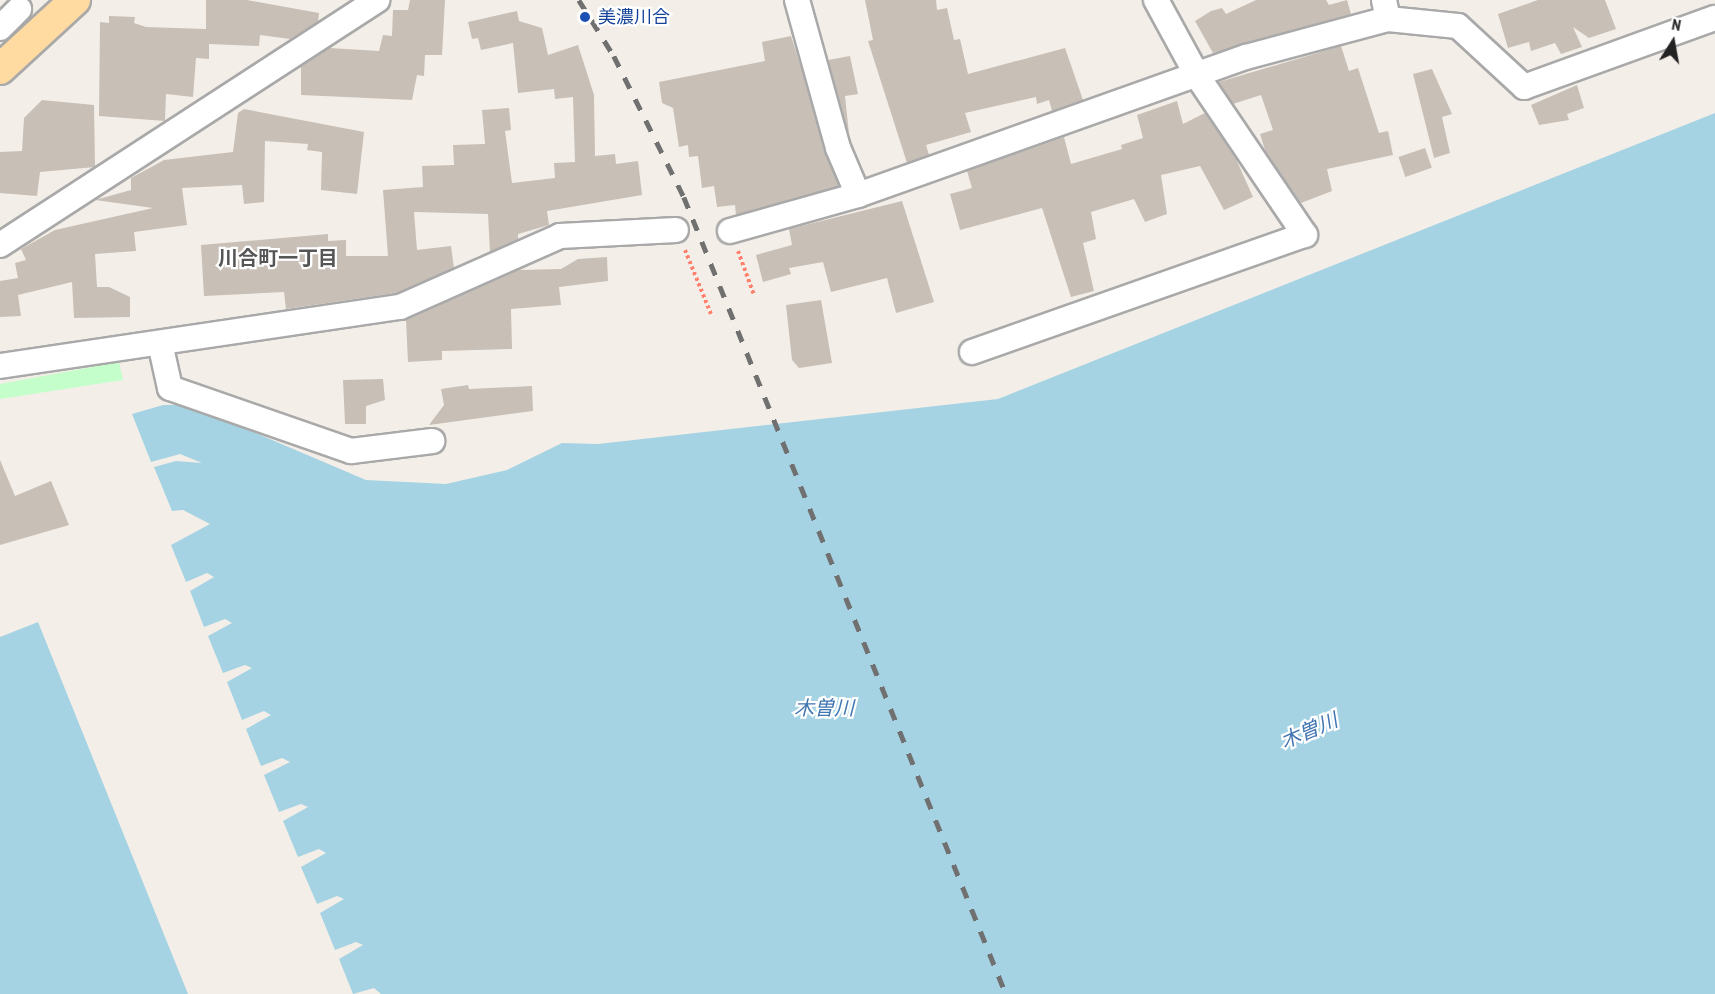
<!DOCTYPE html>
<meta charset="utf-8">
<style>
body{margin:0}
#map{position:relative;width:1715px;height:994px;overflow:hidden;background:#f3efe8;font-family:"PT Sans Narrow","Noto Sans JP",sans-serif}
div>[style]{position:absolute}
.park>*{inset:0;background:#c4fecb}
.water>*{inset:0;background:#a6d3e3}
.building>*{inset:0;background:#c8bfb7;transform-origin:0 0}
.path>*{height:4px;margin-top:-2px;transform-origin:0;background:repeating-linear-gradient(90deg,#ff816d 0 3px,transparent 0 6px)}
.roads{filter:drop-shadow(2px 0 #a9a9a9) drop-shadow(-2px 0 #a9a9a9) drop-shadow(0 2px #a9a9a9) drop-shadow(0 -2px #a9a9a9)}
.minor>*{height:24px;margin:-12px;padding:0 12px;transform-origin:12px;border-radius:12px;background:#fff}
.major>*{height:30px;margin:-15px;padding:0 15px;transform-origin:15px;border-radius:15px;background:#ffdaa1}
.rail>*{height:4.5px;margin-top:-2.25px;transform-origin:0;background:repeating-linear-gradient(90deg,#707070 0 12px,transparent 0 24px)}
.dots>*{width:16px;height:16px;translate:-50% -50%;box-sizing:border-box;border:3px solid #fff;border-radius:50%}
span{translate:-50% -50%;white-space:nowrap;text-align:center;line-height:1.15;-webkit-text-stroke:4.5px #fff;paint-order:stroke}
.transit-label{font-size:18px;color:#164399}
.left{translate:0 -50%;text-align:left}
.neighbourhood-label{font-size:20px;color:#555;font-weight:700}
.water-label{font-size:20px;color:#4276b2;font-style:italic}
.north{position:absolute;left:1643px;top:12px;width:60px;height:60px;-webkit-text-stroke:4px #fff;paint-order:stroke;rotate:11deg;font-size:16px;font-weight:700;line-height:24px;text-align:center;color:#222}
.north::after{content:'';display:block;margin:auto;width:21px;height:27px;background:#222;clip-path:polygon(50% 0,100% 100%,50% 72%,0 100%)}
</style>
<div id="map">
<div class="park">
<i style="clip-path:polygon(119px 362px,123px 380px,0 399px,0 384px)"></i>
</div>
<div class="water">
<i style="clip-path:polygon(1715px 113px,1715px 994px,381px 994px,374px 988px,353px 994px,339px 959px,363px 945px,356px 942px,335px 950px,320px 913px,344px 899px,337px 896px,317px 904px,301px 867px,326px 853px,319px 849px,298px 857px,283px 821px,308px 807px,301px 804px,279px 812px,264px 775px,290px 762px,282px 758px,261px 766px,246px 729px,271px 715px,264px 711px,242px 720px,227px 682px,252px 668px,245px 665px,223px 673px,208px 636px,232px 623px,225px 619px,204px 627px,190px 591px,214px 577px,207px 573px,186px 582px,171px 545px,210px 524px,183px 510px,172px 511px,154px 467px,176px 461px,202px 463px,180px 454px,151px 462px,132px 414px,163px 405px,190px 405px,366px 480px,446px 484px,507px 470px,562px 443px,598px 444px,998px 399px)"></i>
<i style="clip-path:polygon(38px 622px,188px 994px,0 994px,0 637px)"></i>
</div>
<div class="building">
<i style="clip-path:polygon(206px 0,247px 0,319px 13px,318px 22px,290px 39px,260px 35px,259px 46px,209px 44px,209px 59px,196px 58px,193px 97px,166px 94px,165px 121px,99px 116px,100px 22px,109px 23px,109px 16px,135px 17px,134px 23px,146px 27px,206px 29px)"></i>
<i style="clip-path:polygon(410px 0,445px 0,442px 55px,425px 55px,424px 76px,417px 75px,412px 100px,301px 95px,301px 67px,329px 48px,379px 51px,383px 35px,392px 36px,393px 10px,408px 10px)"></i>
<i style="clip-path:polygon(865px 0,936px 0,937px 10px,947px 8px,954px 40px,960px 39px,968px 74px,1065px 48px,1083px 100px,1052px 111px,1049px 100px,1037px 104px,1036px 97px,965px 113px,971px 132px,926px 145px,929px 155px,907px 163px,868px 41px,873px 40px)"></i>
<i style="clip-path:polygon(1256px 0,1326px 0,1329px 5px,1347px 0,1351px 14px,1213px 53px,1195px 21px,1211px 11px,1222px 8px,1226px 14px)"></i>
<i style="clip-path:polygon(1538px 0,1605px 0,1616px 29px,1589px 38px,1573px 27px,1582px 47px,1561px 54px,1555px 43px,1531px 51px,1529px 42px,1508px 48px,1498px 14px)"></i>
<i style="clip-path:polygon(517px 11px,519px 21px,542px 28px,548px 55px,578px 45px,594px 95px,595px 156px,615px 154px,616px 164px,638px 161px,642px 195px,547px 211px,549px 225px,518px 234px,518px 239px,490px 252px,488px 214px,414px 212px,417px 250px,451px 246px,454px 268px,396px 293px,286px 309px,284px 292px,204px 296px,201px 245px,328px 234px,328px 241px,346px 240px,346px 256px,388px 256px,383px 190px,423px 187px,422px 166px,454px 165px,453px 145px,485px 144px,482px 110px,509px 108px,511px 130px,505px 131px,512px 183px,555px 178px,554px 163px,575px 162px,573px 97px,555px 99px,554px 89px,518px 93px,513px 43px,481px 50px,478px 38px,472px 39px,468px 22px)"></i>
<i style="clip-path:polygon(791px 36px,839px 186px,736px 215px,735px 205px,717px 207px,714px 186px,702px 188px,698px 156px,689px 157px,688px 145px,679px 147px,673px 108px,662px 103px,659px 82px,765px 61px,762px 42px)"></i>
<i style="clip-path:polygon(1341px 46px,1349px 71px,1358px 68px,1379px 133px,1388px 131px,1393px 155px,1327px 169px,1332px 191px,1301px 203px,1266px 153px,1260px 134px,1273px 130px,1261px 95px,1233px 104px,1219px 82px)"></i>
<i style="clip-path:polygon(850px 56px,858px 94px,845px 96px,849px 134px,828px 60px)"></i>
<i style="clip-path:polygon(1432px 69px,1452px 114px,1442px 117px,1450px 153px,1434px 158px,1413px 74px)"></i>
<i style="clip-path:polygon(1577px 85px,1584px 108px,1567px 114px,1569px 120px,1539px 125px,1531px 105px)"></i>
<i style="clip-path:polygon(42px 100px,94px 105px,95px 167px,40px 172px,37px 196px,0 193px,0 152px,22px 151px,24px 118px)"></i>
<i style="clip-path:polygon(1177px 101px,1183px 124px,1205px 113px,1236px 159px,1253px 197px,1224px 210px,1200px 166px,1161px 175px,1167px 214px,1145px 222px,1134px 199px,1091px 212px,1096px 239px,1083px 243px,1094px 291px,1071px 297px,1042px 208px,960px 230px,950px 194px,972px 188px,967px 171px,1064px 137px,1071px 164px,1122px 149px,1121px 145px,1143px 138px,1137px 115px)"></i>
<i style="clip-path:polygon(244px 109px,364px 132px,357px 194px,321px 190px,322px 152px,307px 150px,308px 144px,265px 141px,264px 202px,244px 204px,242px 185px,182px 188px,187px 225px,134px 232px,136px 251px,95px 254px,97px 287px,109px 287px,130px 297px,130px 317px,74px 318px,72px 282px,18px 295px,21px 316px,0 317px,0 281px,18px 278px,15px 263px,26px 260px,21px 249px,55px 230px,153px 208px,95px 200px,131px 190px,131px 178px,164px 160px,233px 152px,238px 113px)"></i>
<i style="left:1425px;top:148px;width:21px;height:28px;rotate:71deg"></i>
<i style="clip-path:polygon(902px 201px,934px 302px,896px 313px,887px 278px,831px 292px,823px 262px,789px 268px,791px 274px,763px 282px,756px 255px,792px 245px,789px 229px)"></i>
<i style="clip-path:polygon(607px 257px,608px 281px,559px 287px,561px 305px,511px 309px,512px 349px,442px 351px,442px 360px,408px 362px,406px 320px,519px 270px,561px 269px,578px 259px)"></i>
<i style="clip-path:polygon(821px 300px,832px 363px,799px 368px,792px 360px,786px 305px)"></i>
<i style="clip-path:polygon(383px 379px,385px 400px,366px 406px,366px 424px,345px 424px,343px 380px)"></i>
<i style="clip-path:polygon(468px 385px,469px 389px,532px 386px,533px 411px,429px 425px,444px 405px,441px 389px)"></i>
<i style="clip-path:polygon(0 460px,15px 496px,51px 481px,69px 525px,0 545px)"></i>
</div>
<div class="path">
<i style="left:685px;top:250px;width:69px;rotate:67.9deg"></i>
<i style="left:738px;top:251px;width:47px;rotate:70deg"></i>
</div>
<div class="roads">
<div class="minor">
<i style="left:797px;top:0;width:154px;rotate:74.5deg"></i>
<i style="left:838px;top:148px;width:51px;rotate:66.9deg"></i>
<i style="left:1388px;top:19px;width:70px;rotate:5.7deg"></i>
<i style="left:1458px;top:26px;width:90px;rotate:42.7deg"></i>
<i style="left:1524px;top:87px;width:203px;rotate:-19.9deg"></i>
<i style="left:0;top:28px;width:27px;rotate:-45deg"></i>
<i style="left:730px;top:231px;width:133px;rotate:-15.7deg"></i>
<i style="left:858px;top:195px;width:412px;rotate:-19.6deg"></i>
<i style="left:1246px;top:57px;width:147px;rotate:-15deg"></i>
<i style="left:1388px;top:19px;width:19px;rotate:-102deg"></i>
<i style="left:0;top:245px;width:450px;rotate:-33deg"></i>
<i style="left:160px;top:343px;width:46px;rotate:77.5deg"></i>
<i style="left:170px;top:388px;width:192px;rotate:19.2deg"></i>
<i style="left:351px;top:451px;width:82px;rotate:-7deg"></i>
<i style="left:972px;top:352px;width:353px;rotate:-19.4deg"></i>
<i style="left:1305px;top:235px;width:191px;rotate:-124.1deg"></i>
<i style="left:1198px;top:77px;width:88px;rotate:-118.6deg"></i>
<i style="left:0;top:366px;width:404px;rotate:-8.4deg"></i>
<i style="left:400px;top:307px;width:175px;rotate:-23.9deg"></i>
<i style="left:560px;top:236px;width:116px;rotate:-3deg"></i>
</div>
<div class="major">
<i style="left:0;top:69px;width:102px;rotate:-42.6deg"></i>
</div>
</div>
<div class="rail">
<i style="left:579px;top:0;width:66px;rotate:58deg"></i>
<i style="left:614px;top:56px;width:157px;rotate:63.6deg"></i>
<i style="left:684px;top:197px;width:860px;rotate:68deg"></i>
</div>
<div class="dots">
<i style="left:585px;top:17px;background:#1a4fb4"></i>
</div>
<div class="transit-label">
<span class="left" style="left:598px;top:17px">美濃川合</span>
</div>
<div class="neighbourhood-label">
<span style="left:278px;top:258px">川合町一丁目</span>
</div>
<div class="water-label">
<span style="left:824px;top:708px">木曽川</span>
<span style="left:1309px;top:731px;rotate:-23deg">木曽川</span>
</div>
<div class="north">N</div>
</div>
